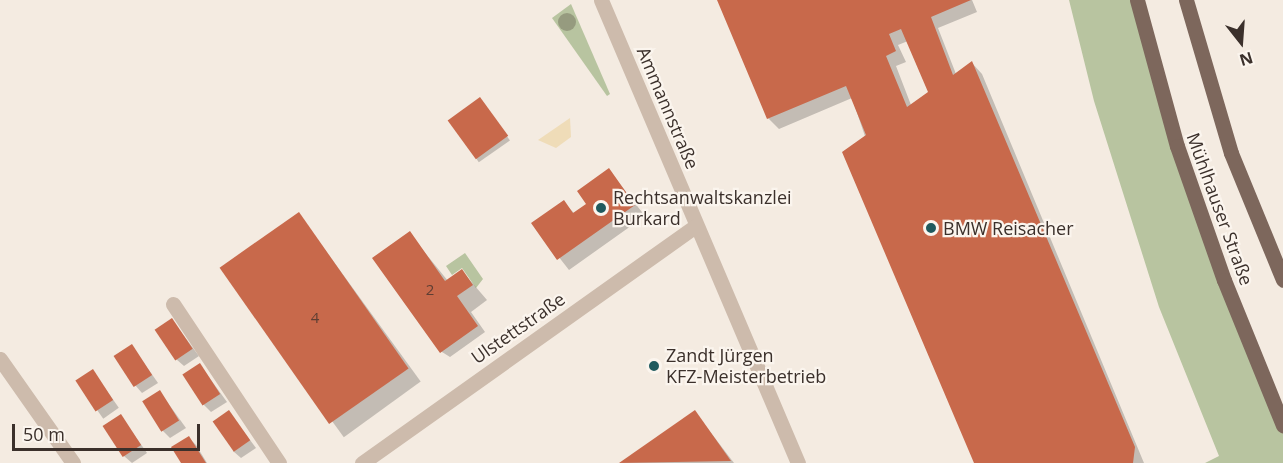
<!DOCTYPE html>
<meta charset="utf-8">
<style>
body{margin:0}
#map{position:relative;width:1283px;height:463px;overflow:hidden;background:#f4ebe1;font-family:"Open Sans",sans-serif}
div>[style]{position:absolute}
.green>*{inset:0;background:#b8c4a0}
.sand>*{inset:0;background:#efdcb8}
.shadow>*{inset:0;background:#0003;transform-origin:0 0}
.building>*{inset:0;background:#c8694b;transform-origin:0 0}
.minor>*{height:15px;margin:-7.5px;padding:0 7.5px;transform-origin:7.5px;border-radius:7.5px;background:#cdbbac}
.major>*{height:15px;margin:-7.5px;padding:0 7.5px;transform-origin:7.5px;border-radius:7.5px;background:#7d675c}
.trees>*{width:18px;height:18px;margin:-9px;border-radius:50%;background:#969b7f}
.dots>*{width:16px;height:16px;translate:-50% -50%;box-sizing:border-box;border:3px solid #fbf5ee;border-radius:50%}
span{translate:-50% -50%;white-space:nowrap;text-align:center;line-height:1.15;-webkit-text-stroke:4.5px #fbf5ee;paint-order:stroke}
.number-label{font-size:15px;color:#5e3e33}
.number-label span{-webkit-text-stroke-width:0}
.street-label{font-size:18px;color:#3b302b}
.poi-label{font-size:18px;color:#3b302b}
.left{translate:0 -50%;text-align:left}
.north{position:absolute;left:1211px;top:12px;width:60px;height:60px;-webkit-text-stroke:4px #fbf5ee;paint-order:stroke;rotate:163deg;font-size:16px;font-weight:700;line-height:24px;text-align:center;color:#3b302b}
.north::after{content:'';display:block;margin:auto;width:21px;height:27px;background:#3b302b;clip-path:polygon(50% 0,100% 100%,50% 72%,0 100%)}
.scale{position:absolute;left:12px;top:424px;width:188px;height:27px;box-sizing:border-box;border:3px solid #3b302b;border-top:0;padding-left:8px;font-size:18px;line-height:21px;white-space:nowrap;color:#3b302b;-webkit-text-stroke:4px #fbf5ee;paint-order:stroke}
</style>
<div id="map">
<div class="green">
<i style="clip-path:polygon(1069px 0,1137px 0,1163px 105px,1283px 425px,1283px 463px,1205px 463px,1219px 456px,1159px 307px,1094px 101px)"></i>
<i style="clip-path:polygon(571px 4px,610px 94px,607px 96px,552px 18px)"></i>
<i style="clip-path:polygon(465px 253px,483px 279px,476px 288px,462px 268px,452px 275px,446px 266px)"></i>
</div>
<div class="sand">
<i style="clip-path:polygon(570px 118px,571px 137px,556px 148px,538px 140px)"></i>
</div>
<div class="shadow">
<i style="clip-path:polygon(evenodd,719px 0,972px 0,977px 12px,938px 28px,956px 74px,972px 63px,982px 74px,1144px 463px,976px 463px,852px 98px,779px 129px,768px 118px,719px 0,908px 41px,930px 93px,911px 105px,896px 66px,906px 62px,898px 45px,908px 41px)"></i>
<i style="left:483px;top:102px;width:47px;height:38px;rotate:55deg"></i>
<i style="clip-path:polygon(609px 170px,645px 216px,569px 270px,533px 224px,563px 202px,575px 214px,588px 204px)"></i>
<i style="left:299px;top:214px;width:207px;height:95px;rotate:54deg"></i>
<i style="clip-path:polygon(409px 233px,448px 281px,462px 271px,487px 300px,471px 312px,485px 332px,450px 357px,442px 352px)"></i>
<i style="clip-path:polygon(172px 320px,199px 356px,184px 366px,176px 359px)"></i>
<i style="clip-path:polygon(132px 346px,158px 383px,142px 393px,135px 385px)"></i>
<i style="clip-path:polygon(200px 365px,227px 402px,211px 412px,204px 405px)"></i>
<i style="left:93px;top:371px;width:45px;height:19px;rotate:55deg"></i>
<i style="clip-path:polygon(160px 392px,186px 428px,170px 438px,163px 431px)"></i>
<i style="clip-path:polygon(229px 412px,256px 448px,241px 458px,233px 451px)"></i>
<i style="clip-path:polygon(695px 412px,734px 463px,622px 463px)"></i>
<i style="clip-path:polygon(121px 416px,147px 453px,132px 463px,124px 456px)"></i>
<i style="clip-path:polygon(189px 438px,196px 445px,207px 463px,183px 463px)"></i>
</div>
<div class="building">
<i style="clip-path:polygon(evenodd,717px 0,971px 0,931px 17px,953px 75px,972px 61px,1135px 447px,1133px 463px,974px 463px,842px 152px,866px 135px,846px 86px,767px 119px,717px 0,901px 29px,928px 92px,907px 107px,886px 56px,896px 51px,889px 34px,901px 29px)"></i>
<i style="left:480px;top:97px;width:48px;height:40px;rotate:54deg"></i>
<i style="clip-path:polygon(609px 168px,635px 205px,557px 260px,531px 223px,564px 200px,573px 213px,586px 204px,577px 191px)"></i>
<i style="left:299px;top:212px;width:191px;height:97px;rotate:55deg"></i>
<i style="clip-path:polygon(410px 231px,445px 281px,462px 269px,473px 285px,457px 296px,478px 326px,440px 353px,372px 258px)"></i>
<i style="left:172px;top:318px;width:37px;height:21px;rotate:56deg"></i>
<i style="left:132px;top:344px;width:37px;height:22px;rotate:57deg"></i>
<i style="left:200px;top:363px;width:37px;height:21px;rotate:57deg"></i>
<i style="left:93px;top:369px;width:37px;height:21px;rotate:57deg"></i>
<i style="left:160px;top:390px;width:36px;height:21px;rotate:58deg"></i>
<i style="left:229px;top:410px;width:37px;height:20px;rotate:55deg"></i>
<i style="clip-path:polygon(695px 410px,731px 461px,619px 463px)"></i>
<i style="left:121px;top:414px;width:37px;height:22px;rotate:57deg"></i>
<i style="clip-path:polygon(189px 436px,206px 463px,181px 463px,171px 447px)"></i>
</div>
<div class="minor">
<i style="left:601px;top:0;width:503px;rotate:66.95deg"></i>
<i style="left:173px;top:304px;width:191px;rotate:56.3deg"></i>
<i style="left:0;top:359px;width:127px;rotate:54.9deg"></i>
<i style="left:362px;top:463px;width:410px;rotate:-35.4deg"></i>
</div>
<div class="major">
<i style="left:1137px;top:0;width:151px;rotate:74.7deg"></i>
<i style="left:1177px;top:146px;width:142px;rotate:70.7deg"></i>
<i style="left:1224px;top:280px;width:157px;rotate:67.9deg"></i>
<i style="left:1186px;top:0;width:159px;rotate:73.6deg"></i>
<i style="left:1231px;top:153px;width:137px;rotate:67.7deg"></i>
</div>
<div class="trees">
<i style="left:567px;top:22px"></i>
</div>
<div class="dots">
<i style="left:601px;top:208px;background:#1f5a5e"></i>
<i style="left:931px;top:228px;background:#1f5a5e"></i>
<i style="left:654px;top:366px;background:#1f5a5e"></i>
</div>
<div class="number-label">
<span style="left:430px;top:290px">2</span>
<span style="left:315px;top:318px">4</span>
</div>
<div class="street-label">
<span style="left:668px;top:108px;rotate:67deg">Ammannstraße</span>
<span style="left:1220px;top:209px;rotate:70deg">Mühlhauser Straße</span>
<span style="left:518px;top:328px;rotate:-35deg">Ulstettstraße</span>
</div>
<div class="poi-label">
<span class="left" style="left:613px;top:208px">Rechtsanwaltskanzlei<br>Burkard</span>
<span class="left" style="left:943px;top:228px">BMW Reisacher</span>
<span class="left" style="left:666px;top:366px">Zandt Jürgen<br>KFZ-Meisterbetrieb</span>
</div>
<div class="north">N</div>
<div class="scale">50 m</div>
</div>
